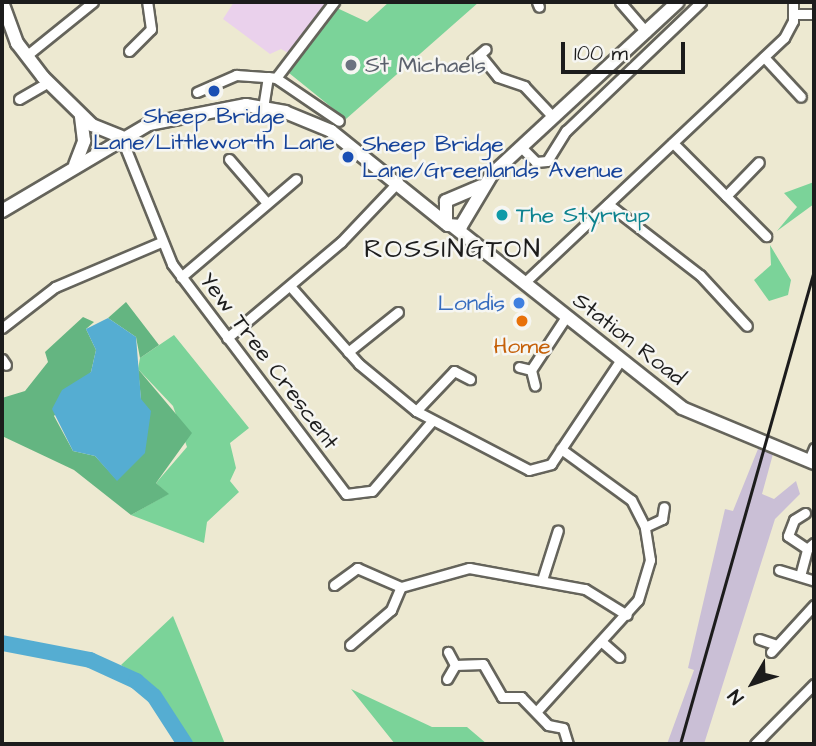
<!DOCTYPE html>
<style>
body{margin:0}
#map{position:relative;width:816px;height:746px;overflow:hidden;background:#ede9d1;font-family:"Architects Daughter",sans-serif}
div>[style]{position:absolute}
.built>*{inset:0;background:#ead1ec}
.industrial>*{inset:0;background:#cabfd6}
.green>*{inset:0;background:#7bd399}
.forest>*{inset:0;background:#64b581}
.water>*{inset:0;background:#55add2}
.river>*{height:16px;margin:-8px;padding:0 8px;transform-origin:8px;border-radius:8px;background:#55add2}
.roads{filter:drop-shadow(2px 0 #65645b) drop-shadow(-2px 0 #65645b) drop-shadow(0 2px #65645b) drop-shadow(0 -2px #65645b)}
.street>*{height:9px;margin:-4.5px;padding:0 4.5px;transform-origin:4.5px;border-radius:4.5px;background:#fff}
.secondary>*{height:12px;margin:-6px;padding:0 6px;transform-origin:6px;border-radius:6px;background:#fff}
.rail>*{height:2.5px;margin:-1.25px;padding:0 1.25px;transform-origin:1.25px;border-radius:1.25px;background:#1c1c1c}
.dots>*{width:19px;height:19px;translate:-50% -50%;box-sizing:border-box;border:4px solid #f6f6f2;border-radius:50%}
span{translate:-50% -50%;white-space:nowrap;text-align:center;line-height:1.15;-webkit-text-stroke:5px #f6f6f2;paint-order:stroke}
.worship-label{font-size:23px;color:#5b616d}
.left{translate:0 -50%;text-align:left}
.transit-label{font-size:23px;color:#164399}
.culture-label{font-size:23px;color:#0d838f}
.shop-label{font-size:23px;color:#366cbe}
.right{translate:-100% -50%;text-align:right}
.street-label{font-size:23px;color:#1c1c1c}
.food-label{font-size:23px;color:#c56008}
.quarter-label{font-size:26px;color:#1c1c1c;letter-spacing:2px}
.frame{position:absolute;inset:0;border:4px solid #1c1c1c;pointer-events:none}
.north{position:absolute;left:718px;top:648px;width:70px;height:70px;-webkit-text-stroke:5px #f6f6f2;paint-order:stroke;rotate:231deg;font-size:19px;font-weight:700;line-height:28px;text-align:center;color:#1c1c1c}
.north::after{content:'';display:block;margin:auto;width:24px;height:32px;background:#1c1c1c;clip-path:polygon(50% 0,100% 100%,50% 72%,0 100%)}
.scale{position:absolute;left:561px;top:42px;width:124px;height:32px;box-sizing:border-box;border:4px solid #1c1c1c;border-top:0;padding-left:9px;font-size:21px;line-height:24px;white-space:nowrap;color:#1c1c1c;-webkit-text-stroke:5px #f6f6f2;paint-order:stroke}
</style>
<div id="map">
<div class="built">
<i style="clip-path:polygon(234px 2px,330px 2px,290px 54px,281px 49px,270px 54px,223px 19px)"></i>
</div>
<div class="industrial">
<i style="clip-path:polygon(758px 449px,773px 454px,762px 494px,774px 499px,796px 481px,800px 494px,775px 519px,704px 744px,667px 744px,694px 670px,688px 668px,725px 509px,733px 511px)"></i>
</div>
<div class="green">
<i style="clip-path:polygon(389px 2px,479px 2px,346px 119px,289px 73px,337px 8px,367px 22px)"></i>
<i style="clip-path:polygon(814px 182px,814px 204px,777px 231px,797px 207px,784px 193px)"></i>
<i style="clip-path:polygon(770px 245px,791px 280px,788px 295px,769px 301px,754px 280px,771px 265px)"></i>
<i style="clip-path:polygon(174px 335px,249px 428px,230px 443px,236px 468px,230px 481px,239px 492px,207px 522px,204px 543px,131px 515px,168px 494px,156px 483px,187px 447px,173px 406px,138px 369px,140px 358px)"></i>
<i style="clip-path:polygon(173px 616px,225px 744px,192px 744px,152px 686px,121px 665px)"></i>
<i style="clip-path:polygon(351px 689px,432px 727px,467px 727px,487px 744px,395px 744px)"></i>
</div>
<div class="forest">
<i style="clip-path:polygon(126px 302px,159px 345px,140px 358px,136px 337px,108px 318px)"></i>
<i style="clip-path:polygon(83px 317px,94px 322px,86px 329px,96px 350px,91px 372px,54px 416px,73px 451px,95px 456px,117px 480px,141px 399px,138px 369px,192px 433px,156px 483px,169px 494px,131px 515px,74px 470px,2px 436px,2px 398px,25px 391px,48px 362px,45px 352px)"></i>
</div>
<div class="water">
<i style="clip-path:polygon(108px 318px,136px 337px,141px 399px,151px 411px,145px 453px,117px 481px,95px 456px,73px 451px,52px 409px,62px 390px,91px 372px,96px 350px,86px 329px)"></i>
</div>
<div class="river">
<i style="left:2px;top:643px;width:90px;rotate:10.9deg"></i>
<i style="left:90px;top:660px;width:51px;rotate:24.5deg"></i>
<i style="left:136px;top:681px;width:23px;rotate:40deg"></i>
<i style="left:154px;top:696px;width:57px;rotate:57.1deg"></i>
</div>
<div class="roads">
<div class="street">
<i style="left:537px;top:2px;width:5px;rotate:68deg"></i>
<i style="left:620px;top:2px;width:40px;rotate:49deg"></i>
<i style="left:794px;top:14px;width:20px"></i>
<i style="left:129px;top:51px;width:31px;rotate:-45deg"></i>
<i style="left:151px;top:29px;width:27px;rotate:-98deg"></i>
<i style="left:480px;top:55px;width:28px;rotate:51deg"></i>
<i style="left:498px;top:77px;width:28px;rotate:19deg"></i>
<i style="left:524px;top:86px;width:42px;rotate:46.9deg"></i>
<i style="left:26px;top:56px;width:86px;rotate:-38.9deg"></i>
<i style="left:764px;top:57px;width:54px;rotate:47.2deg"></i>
<i style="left:472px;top:61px;width:18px;rotate:-41deg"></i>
<i style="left:276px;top:78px;width:76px;rotate:34.3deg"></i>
<i style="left:197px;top:92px;width:43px;rotate:-23.6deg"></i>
<i style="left:236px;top:75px;width:32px;rotate:4deg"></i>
<i style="left:19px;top:99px;width:34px;rotate:-30deg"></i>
<i style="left:263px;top:108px;width:31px;rotate:-81deg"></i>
<i style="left:268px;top:77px;width:8px;rotate:7deg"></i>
<i style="left:276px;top:78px;width:96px;rotate:-52.7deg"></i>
<i style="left:121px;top:137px;width:137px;rotate:68.1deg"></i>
<i style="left:172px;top:264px;width:288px;rotate:52.9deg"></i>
<i style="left:346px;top:494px;width:26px;rotate:-7deg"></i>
<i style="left:372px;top:491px;width:92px;rotate:-49.4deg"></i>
<i style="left:673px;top:143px;width:132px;rotate:45deg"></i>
<i style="left:521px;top:147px;width:21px;rotate:45deg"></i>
<i style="left:536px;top:162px;width:11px;rotate:-5deg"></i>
<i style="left:547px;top:161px;width:36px;rotate:-58deg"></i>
<i style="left:566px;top:131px;width:187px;rotate:-43.7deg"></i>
<i style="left:229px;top:159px;width:58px;rotate:49.2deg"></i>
<i style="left:726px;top:196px;width:47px;rotate:-45.9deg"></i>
<i style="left:608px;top:204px;width:116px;rotate:37.7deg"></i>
<i style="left:700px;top:275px;width:69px;rotate:47.3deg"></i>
<i style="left:181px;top:277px;width:151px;rotate:-40.4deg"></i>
<i style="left:525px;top:282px;width:356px;rotate:-43.3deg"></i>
<i style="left:784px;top:38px;width:19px;rotate:-62deg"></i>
<i style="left:793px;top:21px;width:19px;rotate:-90deg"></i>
<i style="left:290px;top:286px;width:104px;rotate:48.5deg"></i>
<i style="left:359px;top:364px;width:74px;rotate:39.5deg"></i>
<i style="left:416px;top:411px;width:127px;rotate:27.6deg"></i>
<i style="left:529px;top:470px;width:23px;rotate:-15deg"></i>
<i style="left:551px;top:464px;width:124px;rotate:-56.2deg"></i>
<i style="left:2px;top:328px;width:67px;rotate:-37.7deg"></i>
<i style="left:55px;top:287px;width:115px;rotate:-23deg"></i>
<i style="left:227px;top:338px;width:149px;rotate:-40.1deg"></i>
<i style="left:341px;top:242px;width:83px;rotate:-46.5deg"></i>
<i style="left:348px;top:352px;width:64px;rotate:-38.7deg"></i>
<i style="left:2px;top:359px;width:7px;rotate:56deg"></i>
<i style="left:519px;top:367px;width:12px;rotate:14deg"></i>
<i style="left:531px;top:370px;width:64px;rotate:-56.6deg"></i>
<i style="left:531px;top:370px;width:16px;rotate:76deg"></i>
<i style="left:416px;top:411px;width:55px;rotate:-46.5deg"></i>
<i style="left:454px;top:371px;width:18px;rotate:27deg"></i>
<i style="left:809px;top:460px;width:13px;rotate:-67deg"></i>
<i style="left:805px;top:513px;width:13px;rotate:148deg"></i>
<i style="left:794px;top:520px;width:17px;rotate:111deg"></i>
<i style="left:788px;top:536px;width:23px;rotate:34deg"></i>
<i style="left:807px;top:549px;width:9px;rotate:-41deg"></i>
<i style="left:645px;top:527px;width:19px;rotate:-25deg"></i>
<i style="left:662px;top:519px;width:12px;rotate:-81deg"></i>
<i style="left:779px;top:570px;width:37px;rotate:17deg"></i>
<i style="left:800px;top:576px;width:28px;rotate:-75deg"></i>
<i style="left:542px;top:580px;width:52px;rotate:-72.3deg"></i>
<i style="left:334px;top:585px;width:29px;rotate:-36deg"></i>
<i style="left:357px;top:568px;width:48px;rotate:23.4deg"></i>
<i style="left:759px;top:639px;width:18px;rotate:19deg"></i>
<i style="left:602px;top:642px;width:23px;rotate:41deg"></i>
<i style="left:350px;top:645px;width:54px;rotate:-40.5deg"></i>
<i style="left:391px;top:610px;width:25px;rotate:-67deg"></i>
<i style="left:401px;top:587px;width:71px;rotate:-15.6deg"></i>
<i style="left:469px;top:568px;width:118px;rotate:10.3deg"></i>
<i style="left:585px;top:589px;width:49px;rotate:31.8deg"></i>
<i style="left:771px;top:652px;width:64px;rotate:-47.5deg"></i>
<i style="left:455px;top:665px;width:28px;rotate:-2deg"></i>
<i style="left:483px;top:664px;width:38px;rotate:60deg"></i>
<i style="left:502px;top:697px;width:19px"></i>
<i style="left:521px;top:697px;width:39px;rotate:46deg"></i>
<i style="left:548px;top:725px;width:15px;rotate:11deg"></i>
<i style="left:563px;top:728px;width:17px;rotate:73deg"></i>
<i style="left:447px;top:679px;width:16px;rotate:-60deg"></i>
<i style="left:455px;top:665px;width:15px;rotate:-118deg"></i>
<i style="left:536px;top:712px;width:151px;rotate:-47.7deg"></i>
<i style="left:638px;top:600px;width:42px;rotate:-73.3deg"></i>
<i style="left:650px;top:560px;width:33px;rotate:-99deg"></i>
<i style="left:645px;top:527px;width:30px;rotate:-117deg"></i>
<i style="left:631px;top:500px;width:87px;rotate:-143.9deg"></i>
<i style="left:755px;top:744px;width:84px;rotate:-45.5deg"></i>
</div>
<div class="secondary">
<i style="left:2px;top:2px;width:44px;rotate:69.9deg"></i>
<i style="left:17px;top:43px;width:43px;rotate:52.6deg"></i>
<i style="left:43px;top:77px;width:69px;rotate:44.4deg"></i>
<i style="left:92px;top:125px;width:31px;rotate:22deg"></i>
<i style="left:75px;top:165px;width:26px;rotate:-69deg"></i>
<i style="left:84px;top:141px;width:25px;rotate:-97deg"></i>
<i style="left:2px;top:211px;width:171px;rotate:-30.6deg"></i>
<i style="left:149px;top:124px;width:99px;rotate:-11.1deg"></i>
<i style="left:246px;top:105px;width:40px;rotate:10deg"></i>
<i style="left:285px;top:112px;width:50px;rotate:22.4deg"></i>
<i style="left:331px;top:131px;width:150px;rotate:38.8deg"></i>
<i style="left:448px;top:225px;width:13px;rotate:4deg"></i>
<i style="left:461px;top:226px;width:61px;rotate:-59.2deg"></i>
<i style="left:492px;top:174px;width:253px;rotate:-42.8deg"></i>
<i style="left:446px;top:223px;width:22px;rotate:-90deg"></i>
<i style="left:446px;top:201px;width:38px;rotate:-23deg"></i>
<i style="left:454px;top:227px;width:291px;rotate:38.4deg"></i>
<i style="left:682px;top:408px;width:143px;rotate:22.6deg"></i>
</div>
</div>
<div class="rail">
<i style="left:680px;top:744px;width:491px;rotate:-74.2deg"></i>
</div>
<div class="dots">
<i style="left:351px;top:65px;background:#6b7280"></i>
<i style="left:214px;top:91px;background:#1a4fb4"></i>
<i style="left:348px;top:157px;background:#1a4fb4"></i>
<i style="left:502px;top:215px;background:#0f9aa8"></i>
<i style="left:519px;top:303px;background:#3f7fe0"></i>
<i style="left:522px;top:321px;background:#e8710a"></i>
</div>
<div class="worship-label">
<span class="left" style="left:365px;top:65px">St Michaels</span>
</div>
<div class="transit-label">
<span style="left:214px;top:129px">Sheep Bridge<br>Lane/Littleworth Lane</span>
<span class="left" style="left:362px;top:157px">Sheep Bridge<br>Lane/Greenlands Avenue</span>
</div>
<div class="culture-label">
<span class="left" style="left:516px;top:215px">The Styrrup</span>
</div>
<div class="shop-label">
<span class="right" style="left:505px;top:303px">Londis</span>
</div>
<div class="street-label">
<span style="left:629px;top:339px;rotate:38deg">Station Road</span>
<span style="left:269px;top:361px;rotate:53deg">Yew Tree Crescent</span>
</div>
<div class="food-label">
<span style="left:522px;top:346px">Home</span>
</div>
<div class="quarter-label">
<span style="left:453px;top:250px">ROSSINGTON</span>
</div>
<div class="frame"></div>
<div class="north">N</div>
<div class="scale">100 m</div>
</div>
